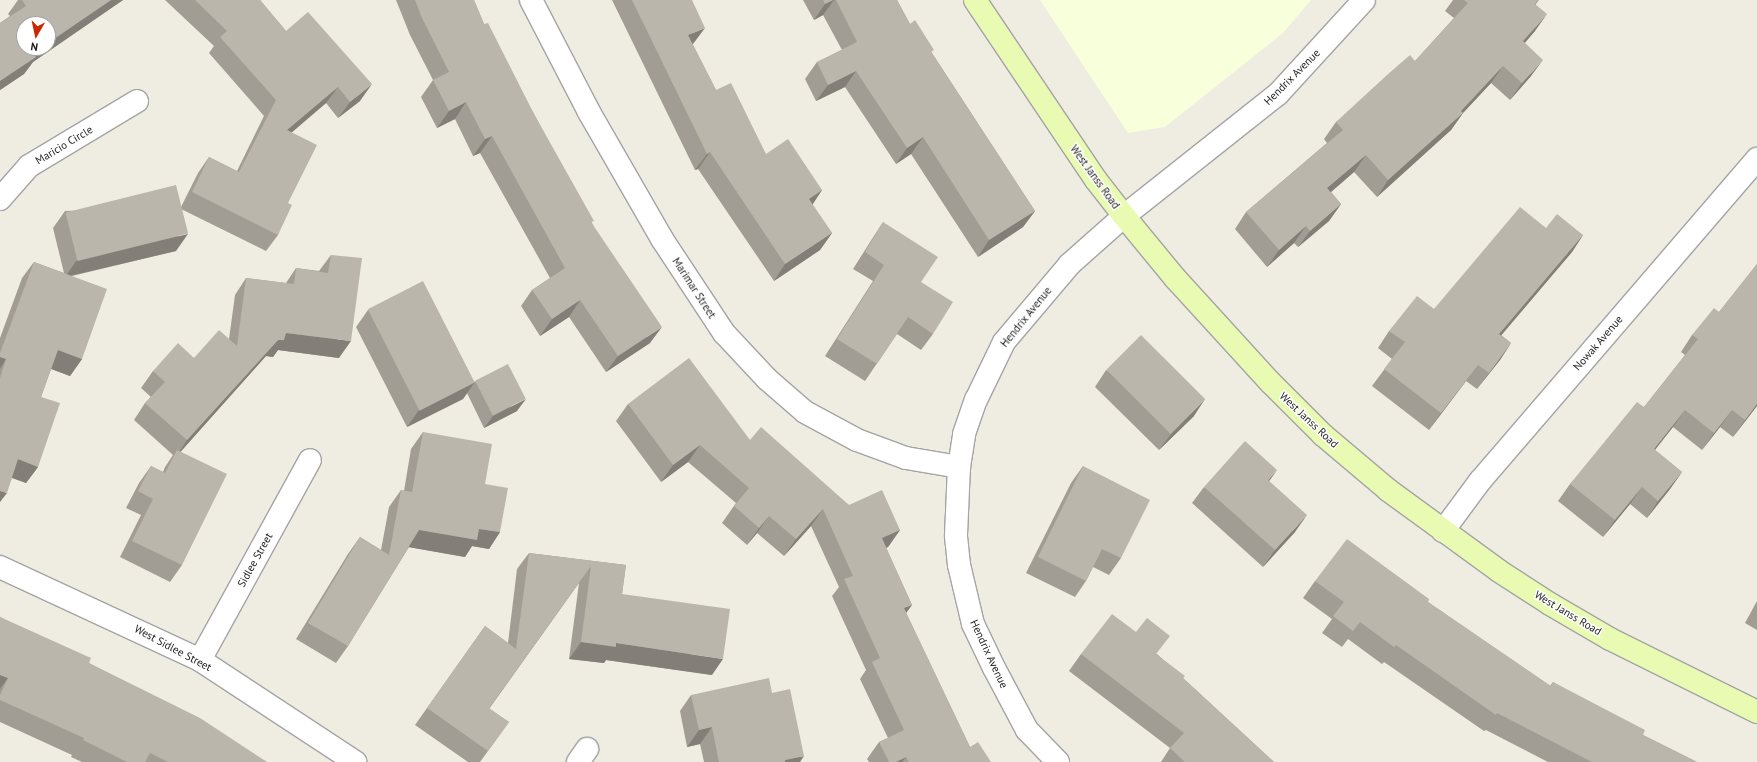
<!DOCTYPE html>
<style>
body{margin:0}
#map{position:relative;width:1757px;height:762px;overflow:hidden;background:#efede2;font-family:"PT Sans",sans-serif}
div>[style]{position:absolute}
.education>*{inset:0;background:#f8ffdb}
.roads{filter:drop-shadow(1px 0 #a4a4a4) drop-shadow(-1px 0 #a4a4a4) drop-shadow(0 1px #a4a4a4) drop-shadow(0 -1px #a4a4a4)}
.minor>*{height:22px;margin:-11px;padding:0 11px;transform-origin:11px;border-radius:11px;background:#fff}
.secondary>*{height:22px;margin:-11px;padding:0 11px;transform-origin:11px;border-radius:11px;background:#e9fbb3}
.wall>*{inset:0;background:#a19d94}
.shaded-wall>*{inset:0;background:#837f78}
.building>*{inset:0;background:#bbb6ac;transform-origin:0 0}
span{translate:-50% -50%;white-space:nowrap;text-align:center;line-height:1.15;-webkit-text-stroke:3px #fff;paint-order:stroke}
.street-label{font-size:11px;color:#1d1d1d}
.north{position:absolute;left:16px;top:16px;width:40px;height:40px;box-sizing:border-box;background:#fff;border:1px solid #a5a5a5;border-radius:50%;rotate:189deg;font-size:11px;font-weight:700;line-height:16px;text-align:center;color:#1d1d1d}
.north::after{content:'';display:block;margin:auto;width:14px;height:18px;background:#ca2900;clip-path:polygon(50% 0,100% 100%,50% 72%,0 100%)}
</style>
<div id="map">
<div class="education">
<i style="clip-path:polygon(1040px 0,1311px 0,1283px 33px,1165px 127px,1128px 133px)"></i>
</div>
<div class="roads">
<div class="minor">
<i style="left:531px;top:0;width:126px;rotate:62.6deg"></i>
<i style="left:589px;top:112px;width:146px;rotate:60.1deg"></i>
<i style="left:662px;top:239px;width:113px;rotate:56.6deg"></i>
<i style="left:724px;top:333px;width:63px;rotate:46.9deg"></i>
<i style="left:767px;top:379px;width:50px;rotate:41deg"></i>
<i style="left:805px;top:412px;width:59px;rotate:28.3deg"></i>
<i style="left:857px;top:440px;width:52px;rotate:20.2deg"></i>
<i style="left:906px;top:458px;width:54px;rotate:9.6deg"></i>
<i style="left:0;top:199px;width:44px;rotate:-48.7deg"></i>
<i style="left:29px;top:166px;width:126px;rotate:-31deg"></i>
<i style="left:1443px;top:531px;width:62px;rotate:-53.5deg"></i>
<i style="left:1480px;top:481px;width:425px;rotate:-49.3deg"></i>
<i style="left:0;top:567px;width:221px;rotate:24.9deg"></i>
<i style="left:200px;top:660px;width:186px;rotate:33.3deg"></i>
<i style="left:200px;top:660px;width:228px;rotate:-61.2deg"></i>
<i style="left:578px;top:762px;width:16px;rotate:-55deg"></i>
<i style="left:1058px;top:762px;width:45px;rotate:-134.1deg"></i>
<i style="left:1027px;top:730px;width:70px;rotate:-118deg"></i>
<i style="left:994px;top:668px;width:49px;rotate:-115.5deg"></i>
<i style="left:973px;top:624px;width:61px;rotate:-103.3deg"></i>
<i style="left:959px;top:565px;width:30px;rotate:-96deg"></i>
<i style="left:956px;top:535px;width:68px;rotate:-87.5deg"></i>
<i style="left:959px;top:467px;width:33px;rotate:-81deg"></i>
<i style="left:964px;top:434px;width:36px;rotate:-71deg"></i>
<i style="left:976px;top:400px;width:64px;rotate:-64.2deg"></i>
<i style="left:1004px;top:342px;width:102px;rotate:-49.8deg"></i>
<i style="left:1070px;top:264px;width:72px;rotate:-41.6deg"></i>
<i style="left:1124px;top:216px;width:196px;rotate:-38.4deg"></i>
<i style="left:1278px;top:94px;width:127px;rotate:-47.5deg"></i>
</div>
<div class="secondary">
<i style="left:975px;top:0;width:217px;rotate:56.1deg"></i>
<i style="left:1096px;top:180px;width:46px;rotate:52.1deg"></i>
<i style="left:1124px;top:216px;width:80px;rotate:50.6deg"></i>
<i style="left:1175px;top:278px;width:142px;rotate:47.6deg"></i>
<i style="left:1271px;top:383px;width:74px;rotate:45deg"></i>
<i style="left:1323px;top:435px;width:85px;rotate:40.2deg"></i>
<i style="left:1388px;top:490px;width:137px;rotate:36.1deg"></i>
<i style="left:1499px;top:571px;width:61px;rotate:32.9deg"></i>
<i style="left:1550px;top:604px;width:69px;rotate:30.3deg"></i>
<i style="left:1610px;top:639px;width:164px;rotate:26.4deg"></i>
</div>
</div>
<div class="wall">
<i style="clip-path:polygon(18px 0,123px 0,33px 62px,24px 74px,0 90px,0 23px,10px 16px,8px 14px)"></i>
<i style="clip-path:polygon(165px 0,260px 0,286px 31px,360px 101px,338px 118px,326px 103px,292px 132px,288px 203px,278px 235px,266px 251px,181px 209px,176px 251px,72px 276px,82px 359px,70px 376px,51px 369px,41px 397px,38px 467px,26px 483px,12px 478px,0 502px,0 338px,22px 278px,34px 262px,64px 273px,53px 228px,65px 211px,181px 207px,198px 173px,209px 157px,237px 171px,264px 116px,209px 53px,214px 46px)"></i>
<i style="clip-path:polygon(396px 0,474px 0,484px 24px,534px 114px,592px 223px,650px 343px,606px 372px,569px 317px,540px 336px,521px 306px,532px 290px,550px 278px,480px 153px,473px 156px,455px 119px,437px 128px,421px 97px,433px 80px,410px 35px)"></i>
<i style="clip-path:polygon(612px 0,692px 0,693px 45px,716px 90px,766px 154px,822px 190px,812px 204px,832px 233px,820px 250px,774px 281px,698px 169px,695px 170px)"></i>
<i style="clip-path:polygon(803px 0,897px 0,910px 24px,932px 53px,1035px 211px,1023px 227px,978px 257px,911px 154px,896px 164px,845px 87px,816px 101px,805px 79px,817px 62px,842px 50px,823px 15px,814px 20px)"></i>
<i style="clip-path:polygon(1453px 0,1539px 0,1536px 4px,1535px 31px,1525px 43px,1531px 76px,1510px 100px,1491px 83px,1463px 113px,1451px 130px,1377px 197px,1354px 172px,1331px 192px,1341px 204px,1329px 221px,1298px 247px,1294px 243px,1267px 267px,1235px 229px,1246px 212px,1327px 143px,1324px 139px,1336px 122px,1415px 61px,1454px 18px,1445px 11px)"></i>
<i style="clip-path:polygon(883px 222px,921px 282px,933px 334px,921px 350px,897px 334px,865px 381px,825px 356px,873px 281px,853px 269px,872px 239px)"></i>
<i style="clip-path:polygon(1546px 228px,1583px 235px,1572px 252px,1501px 335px,1511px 343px,1500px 360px,1477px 389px,1466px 381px,1429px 430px,1372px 386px,1392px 359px,1378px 348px,1389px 331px,1434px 309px)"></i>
<i style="clip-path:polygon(331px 255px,339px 358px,278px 350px,273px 357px,266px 356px,180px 452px,182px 565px,170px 582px,120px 557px,141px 515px,126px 508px,139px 483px,151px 466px,163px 472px,165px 467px,173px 455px,134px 420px,145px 403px,151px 397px,141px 388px,153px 371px,194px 358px,229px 339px,235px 295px,246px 278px,286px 283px,296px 268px,319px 271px)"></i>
<i style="clip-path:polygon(1757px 264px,1757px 406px,1733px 437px,1720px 427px,1702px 450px,1673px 427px,1655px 450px,1682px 472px,1670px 489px,1647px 518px,1630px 504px,1603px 537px,1558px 501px,1570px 484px,1644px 407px,1685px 355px,1681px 352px,1692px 335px,1719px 312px)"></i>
<i style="clip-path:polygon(368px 310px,475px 382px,475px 381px,517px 411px,484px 428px,467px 393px,463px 399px,407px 427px,356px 327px)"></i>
<i style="clip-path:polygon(1106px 370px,1194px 416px,1159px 450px,1095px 387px)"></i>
<i style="clip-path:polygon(628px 404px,750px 440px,849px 505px,900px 530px,888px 547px,886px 548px,912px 605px,906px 613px,970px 747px,991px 762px,869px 762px,867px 759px,879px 742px,888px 738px,860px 679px,866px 670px,832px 596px,839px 587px,811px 526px,784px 556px,757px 533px,747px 545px,722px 523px,736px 503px,688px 462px,661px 482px,616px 421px)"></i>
<i style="clip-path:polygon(423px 432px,485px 484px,500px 532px,489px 549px,472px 546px,465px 557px,409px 547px,348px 646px,336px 663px,296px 639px,348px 554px,360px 537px,381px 550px,389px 507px,401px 490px,404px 491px,411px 449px)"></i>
<i style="clip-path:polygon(1083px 466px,1121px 558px,1109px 575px,1093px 567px,1086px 581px,1075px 597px,1026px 573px,1071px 483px)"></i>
<i style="clip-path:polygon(1204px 487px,1295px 532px,1263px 567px,1192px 503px)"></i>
<i style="clip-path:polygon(529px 553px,626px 565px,622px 594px,712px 675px,606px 660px,604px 663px,569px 659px,579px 583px,489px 709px,509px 722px,480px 762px,468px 762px,415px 725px,485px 626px,508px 643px,517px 569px)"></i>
<i style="clip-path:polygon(1315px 581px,1428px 602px,1550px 686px,1553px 682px,1643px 735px,1697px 762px,1548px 762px,1486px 730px,1484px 731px,1384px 662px,1382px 664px,1348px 639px,1342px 647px,1322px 633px,1332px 619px,1303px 598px)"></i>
<i style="clip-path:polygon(1757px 601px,1757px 630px,1745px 623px)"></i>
<i style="clip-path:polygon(0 617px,89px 663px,267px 762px,82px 762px,71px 757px,72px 755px,0 722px)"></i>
<i style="clip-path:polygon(1081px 654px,1157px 654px,1274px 762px,1161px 762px,1170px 748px,1069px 671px)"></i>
<i style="clip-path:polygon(772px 693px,800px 762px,704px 762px,700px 744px,687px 747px,680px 711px,691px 695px)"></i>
</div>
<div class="shaded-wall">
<i style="clip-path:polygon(111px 0,123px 0,33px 62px,24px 74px,0 90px,0 81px,33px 53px,40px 48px,48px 48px,48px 43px)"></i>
<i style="clip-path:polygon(833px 0,834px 0,823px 15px,814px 20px,825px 4px)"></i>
<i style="clip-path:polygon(1547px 14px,1535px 31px,1511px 58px,1523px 41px)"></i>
<i style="clip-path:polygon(705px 28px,693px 44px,676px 52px,688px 35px)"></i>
<i style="clip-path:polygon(1543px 60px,1531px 76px,1510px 100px,1522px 83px)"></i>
<i style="clip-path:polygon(1503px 66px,1491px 83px,1462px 114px,1463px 113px,1451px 130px,1377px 197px,1388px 180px,1461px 111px)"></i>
<i style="clip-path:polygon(856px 71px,845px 87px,816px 101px,828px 85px)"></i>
<i style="clip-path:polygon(372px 84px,360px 101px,338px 118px,350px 102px)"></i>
<i style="clip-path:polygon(338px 87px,326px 103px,276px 146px,287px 130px)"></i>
<i style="clip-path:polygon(466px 102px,455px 119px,437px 128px,449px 111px)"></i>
<i style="clip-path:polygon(492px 136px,480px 153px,473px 156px,485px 139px)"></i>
<i style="clip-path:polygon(923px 137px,911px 154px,896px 164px,907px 148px)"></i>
<i style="clip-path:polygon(710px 152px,698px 169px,695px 170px,707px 154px)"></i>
<i style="clip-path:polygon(1366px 155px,1354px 172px,1316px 205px,1327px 188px)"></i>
<i style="clip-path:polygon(822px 190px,811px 207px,809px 199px)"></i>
<i style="clip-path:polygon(1341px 204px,1329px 221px,1298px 247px,1310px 231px)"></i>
<i style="clip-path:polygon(1035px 211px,1023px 227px,978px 257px,989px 240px)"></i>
<i style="clip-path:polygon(1306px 226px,1294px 243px,1267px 267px,1279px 250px)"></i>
<i style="clip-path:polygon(832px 233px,820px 250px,774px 281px,785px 264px)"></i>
<i style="clip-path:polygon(188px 234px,176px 251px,65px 277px,77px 260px)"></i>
<i style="clip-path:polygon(1583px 235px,1572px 252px,1488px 351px,1499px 334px)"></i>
<i style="clip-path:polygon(580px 300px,569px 317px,540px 336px,552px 319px)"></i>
<i style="clip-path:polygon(662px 327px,650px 343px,606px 372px,618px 356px)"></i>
<i style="clip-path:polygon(286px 333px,351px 341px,339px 358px,278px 350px,273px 357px,266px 356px,176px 457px,187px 440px,278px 340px)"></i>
<i style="clip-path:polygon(1511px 343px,1500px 360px,1477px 389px,1489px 373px)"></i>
<i style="clip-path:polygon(58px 350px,82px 359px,70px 376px,46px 367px)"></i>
<i style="clip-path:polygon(0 357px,6px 359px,0 369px)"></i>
<i style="clip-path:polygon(1478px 365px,1466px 381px,1429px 430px,1441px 413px)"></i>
<i style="clip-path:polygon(475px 382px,463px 399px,407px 427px,419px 410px)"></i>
<i style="clip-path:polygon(526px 399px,517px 411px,484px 428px,493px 416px)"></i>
<i style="clip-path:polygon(1205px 399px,1194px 416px,1159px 450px,1171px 434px)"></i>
<i style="clip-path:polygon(1757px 404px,1757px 406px,1733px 437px,1745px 420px)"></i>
<i style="clip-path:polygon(1685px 410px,1673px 427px,1642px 466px,1654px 449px)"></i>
<i style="clip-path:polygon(1732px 410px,1720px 427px,1702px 450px,1714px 433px)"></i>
<i style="clip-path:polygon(700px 445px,688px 462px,661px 482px,673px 465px)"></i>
<i style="clip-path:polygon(18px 459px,38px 467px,26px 483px,7px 476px)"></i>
<i style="clip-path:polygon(1277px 470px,1265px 487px,1268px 480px)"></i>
<i style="clip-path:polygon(1682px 472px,1670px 489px,1647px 518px,1658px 501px)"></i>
<i style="clip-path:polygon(1642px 487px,1630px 504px,1603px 537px,1615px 520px)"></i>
<i style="clip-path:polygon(0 491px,7px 493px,0 502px)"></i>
<i style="clip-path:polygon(823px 509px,811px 526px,784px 556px,796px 539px)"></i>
<i style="clip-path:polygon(1307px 515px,1295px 532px,1263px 567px,1275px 550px)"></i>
<i style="clip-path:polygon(769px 516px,757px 533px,747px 545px,759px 528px)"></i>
<i style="clip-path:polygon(479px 529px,500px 532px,489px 549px,472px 546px,465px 557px,408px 547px,419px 530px)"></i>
<i style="clip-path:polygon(900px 530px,888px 547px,870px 555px,882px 538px)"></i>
<i style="clip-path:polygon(912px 605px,900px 621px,904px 608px)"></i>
<i style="clip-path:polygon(581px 642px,616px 643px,723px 659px,712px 675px,606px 660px,604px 663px,569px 659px)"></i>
<i style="clip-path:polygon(0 675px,8px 678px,0 689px)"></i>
<i style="clip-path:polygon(712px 727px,700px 744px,687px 747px,699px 730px)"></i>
<i style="clip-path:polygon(804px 756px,800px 762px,783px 762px,785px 760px)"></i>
<i style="clip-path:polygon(906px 757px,902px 762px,896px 762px)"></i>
</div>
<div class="building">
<i style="clip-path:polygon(22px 0,111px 0,48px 43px,48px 24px,24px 24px,24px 48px,40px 48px,33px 53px,36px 57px,0 81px,0 23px,26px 6px)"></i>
<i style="clip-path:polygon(195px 0,260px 0,286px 31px,308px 12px,372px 84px,350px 102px,338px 87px,287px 130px,317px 145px,288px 203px,292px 205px,278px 235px,192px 192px,209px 157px,239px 172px,276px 100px,220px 37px,227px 31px)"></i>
<i style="clip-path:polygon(415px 0,474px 0,484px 24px,488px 23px,534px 114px,594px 221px,591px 222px,662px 327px,618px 356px,580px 300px,552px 319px,532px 290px,565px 268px,492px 136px,485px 139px,466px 102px,449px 111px,433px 80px,449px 72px,422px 18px)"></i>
<i style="clip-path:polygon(632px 0,692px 0,705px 28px,688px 35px,716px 90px,731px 83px,766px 154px,788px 139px,822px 190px,809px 199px,832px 233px,785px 264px,710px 152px,707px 154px)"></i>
<i style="clip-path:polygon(823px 0,833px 0,825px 4px)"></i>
<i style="clip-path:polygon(836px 0,897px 0,910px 24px,915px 20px,934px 50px,931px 52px,1035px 211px,989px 240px,923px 137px,907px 148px,856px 71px,828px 85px,817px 62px,857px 42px)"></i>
<i style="clip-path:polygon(1464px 0,1538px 0,1535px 4px,1547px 14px,1523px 41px,1543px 60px,1522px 83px,1503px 66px,1461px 111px,1463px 113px,1388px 180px,1366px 155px,1327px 188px,1341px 204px,1310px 231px,1306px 226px,1279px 250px,1246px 212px,1343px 130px,1336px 122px,1387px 75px,1410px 55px,1415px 61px,1468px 3px)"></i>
<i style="left:176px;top:185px;width:50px;height:114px;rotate:76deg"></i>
<i style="clip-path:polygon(1520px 207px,1546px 228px,1557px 214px,1583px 235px,1499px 334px,1511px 343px,1489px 373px,1478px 365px,1441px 413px,1384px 369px,1405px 342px,1389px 331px,1417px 296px,1434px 309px)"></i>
<i style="clip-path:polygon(883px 222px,938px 257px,921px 282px,953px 302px,933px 334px,908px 317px,877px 364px,837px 339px,884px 265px,865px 252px)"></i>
<i style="clip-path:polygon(331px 255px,362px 258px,351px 341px,286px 333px,284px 340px,278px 340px,187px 440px,145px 403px,165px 382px,153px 371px,178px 343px,194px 358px,219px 330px,237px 346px,246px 278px,294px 284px,296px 268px,328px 273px)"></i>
<i style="clip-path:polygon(34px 262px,107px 289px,82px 359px,58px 350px,41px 397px,60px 403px,38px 467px,18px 459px,7px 493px,0 491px,0 378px,6px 359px,0 357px,0 353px)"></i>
<i style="clip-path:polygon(1757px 264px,1757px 404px,1745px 420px,1732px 410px,1714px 433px,1685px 410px,1654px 449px,1682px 472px,1658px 501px,1642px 487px,1615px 520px,1570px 484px,1637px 402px,1644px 407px,1698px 339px,1692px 335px,1714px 308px,1719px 312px)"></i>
<i style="left:423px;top:281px;width:114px;height:62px;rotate:63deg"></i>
<i style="left:1141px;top:335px;width:91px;height:49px;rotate:45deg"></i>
<i style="clip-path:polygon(689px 358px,750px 440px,761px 427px,849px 505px,882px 490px,900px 530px,882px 538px,912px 605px,904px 608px,970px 747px,978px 742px,991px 762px,909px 762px,906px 757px,896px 762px,889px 762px,879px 742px,904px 730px,872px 662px,880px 658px,844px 579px,853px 576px,823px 509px,796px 539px,769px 516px,759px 528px,734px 506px,749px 488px,700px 445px,673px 465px,628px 404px)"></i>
<i style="left:508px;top:364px;width:39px;height:37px;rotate:63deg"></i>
<i style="clip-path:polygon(423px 432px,492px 444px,485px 484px,508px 488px,500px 532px,479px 529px,477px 540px,419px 530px,348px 646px,308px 623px,360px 537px,389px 555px,401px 490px,412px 492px)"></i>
<i style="clip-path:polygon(1245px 441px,1277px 470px,1268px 480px,1307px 515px,1275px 550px,1204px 487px)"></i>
<i style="clip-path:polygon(177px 450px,227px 474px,182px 565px,132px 541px,153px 499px,138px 491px,151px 466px,165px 473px)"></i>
<i style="clip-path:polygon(1083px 466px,1150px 500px,1121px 558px,1102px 549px,1086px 581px,1038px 557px)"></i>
<i style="clip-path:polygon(1347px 539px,1429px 599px,1428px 602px,1551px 686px,1553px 682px,1645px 730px,1643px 735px,1697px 762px,1592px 762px,1497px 713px,1496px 715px,1396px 645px,1394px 647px,1360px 622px,1353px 631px,1333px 616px,1344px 602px,1315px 581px)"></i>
<i style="clip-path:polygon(529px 553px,626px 565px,622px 594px,730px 609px,723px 659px,616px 643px,616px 647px,581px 642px,591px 566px,489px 708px,509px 722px,488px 751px,427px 708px,485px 626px,516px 649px)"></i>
<i style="clip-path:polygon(1112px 614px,1136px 632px,1147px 618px,1170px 636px,1156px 654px,1185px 676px,1183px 678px,1274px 762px,1185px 762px,1170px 748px,1184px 733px,1081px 654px)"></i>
<i style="clip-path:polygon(0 617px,91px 658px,89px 663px,200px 718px,267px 762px,168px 762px,150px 753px,145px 762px,127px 762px,83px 740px,84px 738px,0 700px,0 695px,8px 678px,0 675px)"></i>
<i style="clip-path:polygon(769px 678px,772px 693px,790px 689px,804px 756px,785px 760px,785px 762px,719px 762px,712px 727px,699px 730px,691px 695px)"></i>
</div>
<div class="street-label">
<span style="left:1292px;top:77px;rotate:-45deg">Hendrix Avenue</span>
<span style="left:64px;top:145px;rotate:-31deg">Maricio Circle</span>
<span style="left:1095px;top:177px;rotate:54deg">West Janss Road</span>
<span style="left:694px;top:288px;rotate:57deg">Marimar Street</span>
<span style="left:1026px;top:317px;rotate:-51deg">Hendrix Avenue</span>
<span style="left:1598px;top:343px;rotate:-49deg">Nowak Avenue</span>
<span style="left:1309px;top:420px;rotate:43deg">West Janss Road</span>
<span style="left:255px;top:560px;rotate:-61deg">Sidlee Street</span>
<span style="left:1568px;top:613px;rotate:31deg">West Janss Road</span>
<span style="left:173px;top:648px;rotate:28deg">West Sidlee Street</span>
<span style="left:989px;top:654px;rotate:65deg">Hendrix Avenue</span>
</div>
<div class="north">N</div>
</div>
